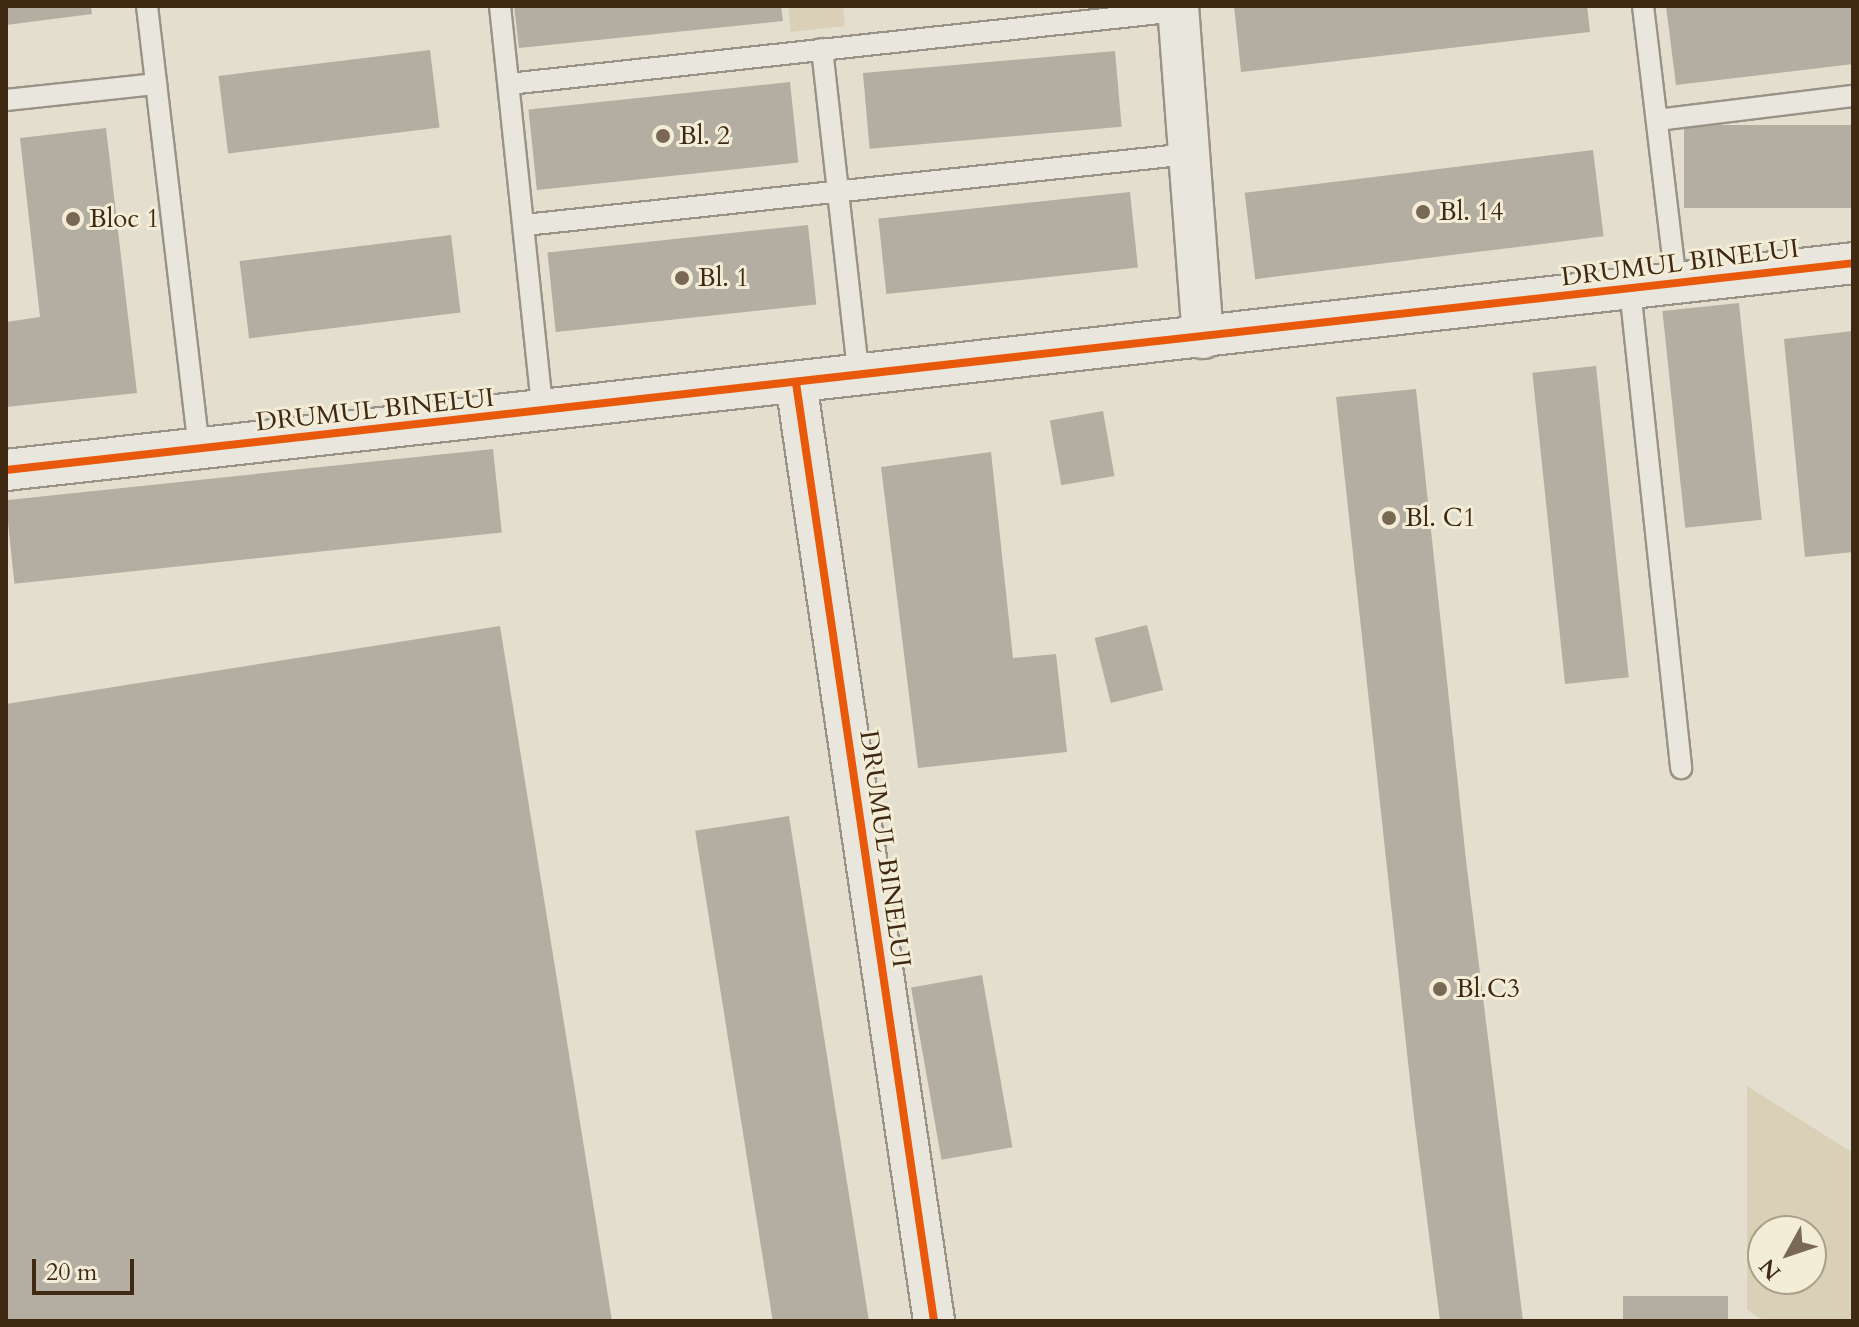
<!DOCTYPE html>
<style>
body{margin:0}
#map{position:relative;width:1859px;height:1327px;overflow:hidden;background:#e3decd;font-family:Cardo,serif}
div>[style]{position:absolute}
.green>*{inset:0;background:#d9d0b7}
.building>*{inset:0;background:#b3aea1;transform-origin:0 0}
.roads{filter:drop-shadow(2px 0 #999387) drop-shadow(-2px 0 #999387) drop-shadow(0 2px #999387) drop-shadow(0 -2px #999387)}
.service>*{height:20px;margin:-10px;padding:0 10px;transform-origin:10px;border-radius:10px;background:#e9e6de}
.minor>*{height:40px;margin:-20px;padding:0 20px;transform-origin:20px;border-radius:20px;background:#e9e6de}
.cycleway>*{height:8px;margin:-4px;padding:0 4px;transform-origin:4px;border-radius:4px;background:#e8590c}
.dots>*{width:22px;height:22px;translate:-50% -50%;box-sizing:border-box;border:4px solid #f3edd8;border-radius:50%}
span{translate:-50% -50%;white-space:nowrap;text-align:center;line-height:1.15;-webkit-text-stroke:6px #f3edd8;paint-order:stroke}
.poi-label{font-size:26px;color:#402913}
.left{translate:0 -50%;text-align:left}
.street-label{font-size:26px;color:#402913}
.frame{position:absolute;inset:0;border:8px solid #402913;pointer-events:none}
.north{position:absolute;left:1747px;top:1215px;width:80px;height:80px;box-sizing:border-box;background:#f3edd8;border:2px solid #ab9f89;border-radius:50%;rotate:230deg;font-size:22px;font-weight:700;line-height:32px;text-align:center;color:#402913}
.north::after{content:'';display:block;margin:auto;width:28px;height:36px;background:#796854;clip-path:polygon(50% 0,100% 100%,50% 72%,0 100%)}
.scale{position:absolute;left:32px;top:1259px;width:102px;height:36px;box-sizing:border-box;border:4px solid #402913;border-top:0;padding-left:10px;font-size:24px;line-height:28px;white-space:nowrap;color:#402913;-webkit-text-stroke:6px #f3edd8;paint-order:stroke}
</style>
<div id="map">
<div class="green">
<i style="clip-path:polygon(788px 6px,843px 6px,845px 26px,791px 32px)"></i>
<i style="clip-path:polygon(evenodd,1747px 1086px,1853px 1153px,1853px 1321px,1765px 1321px,1747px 1310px,1747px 1086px,1763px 1231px,1811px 1231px,1811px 1279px,1763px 1279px,1763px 1231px)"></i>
</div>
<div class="building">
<i style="clip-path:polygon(6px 6px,91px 6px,92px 14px,6px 25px)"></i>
<i style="clip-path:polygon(514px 6px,781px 6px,783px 21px,519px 48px)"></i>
<i style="clip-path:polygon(1234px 6px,1587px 6px,1590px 32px,1241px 72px)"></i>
<i style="clip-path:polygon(1666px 6px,1853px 6px,1853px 64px,1676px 85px)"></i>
<i style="left:430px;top:50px;width:78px;height:213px;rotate:83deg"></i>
<i style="left:1115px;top:51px;width:76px;height:253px;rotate:85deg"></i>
<i style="left:790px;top:82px;width:81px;height:263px;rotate:84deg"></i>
<i style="left:1853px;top:125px;width:83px;height:169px;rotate:90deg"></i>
<i style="clip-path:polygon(106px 128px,137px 393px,6px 407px,6px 322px,40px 317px,20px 138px)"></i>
<i style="left:1593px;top:150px;width:87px;height:351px;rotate:83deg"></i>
<i style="left:1130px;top:192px;width:76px;height:253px;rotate:84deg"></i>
<i style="left:808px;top:225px;width:80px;height:262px;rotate:84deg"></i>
<i style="left:451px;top:235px;width:78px;height:213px;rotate:83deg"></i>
<i style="left:1739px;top:303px;width:218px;height:77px;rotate:84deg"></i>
<i style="clip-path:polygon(1853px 331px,1853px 552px,1805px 557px,1784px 339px)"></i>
<i style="left:1596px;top:366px;width:313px;height:64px;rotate:84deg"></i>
<i style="clip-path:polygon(1416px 389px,1466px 860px,1523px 1321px,1440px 1321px,1414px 1117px,1336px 397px)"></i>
<i style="left:1103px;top:411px;width:66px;height:54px;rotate:80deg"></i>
<i style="left:493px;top:449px;width:84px;height:490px;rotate:84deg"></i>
<i style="clip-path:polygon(991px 452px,1013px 658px,1056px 654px,1067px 752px,918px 768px,881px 467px)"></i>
<i style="left:1147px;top:625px;width:67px;height:54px;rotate:76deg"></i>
<i style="clip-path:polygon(500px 626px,612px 1321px,6px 1321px,6px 704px)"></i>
<i style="left:789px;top:816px;width:511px;height:95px;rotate:81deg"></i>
<i style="left:982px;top:975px;width:175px;height:72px;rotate:80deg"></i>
<i style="left:1623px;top:1296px;width:105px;height:25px"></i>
</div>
<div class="roads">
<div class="service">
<i style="left:147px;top:6px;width:446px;rotate:83.3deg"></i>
<i style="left:500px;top:6px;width:408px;rotate:84deg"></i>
<i style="left:1643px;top:6px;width:279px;rotate:83.2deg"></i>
<i style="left:822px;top:49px;width:330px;rotate:83.6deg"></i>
<i style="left:509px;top:84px;width:673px;rotate:-6.23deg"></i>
<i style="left:6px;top:100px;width:151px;rotate:-6.1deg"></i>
<i style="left:1657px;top:120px;width:197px;rotate:-7deg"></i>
<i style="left:525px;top:225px;width:668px;rotate:-6.1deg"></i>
<i style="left:1630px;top:289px;width:482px;rotate:83.9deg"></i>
</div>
<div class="minor">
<i style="left:1178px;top:6px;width:333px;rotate:85.7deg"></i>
<i style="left:796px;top:383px;width:948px;rotate:81.63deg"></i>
<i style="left:6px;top:470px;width:1859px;rotate:-6.39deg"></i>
</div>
</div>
<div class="cycleway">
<i style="left:796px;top:383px;width:948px;rotate:81.63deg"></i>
<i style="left:6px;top:470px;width:1859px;rotate:-6.39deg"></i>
</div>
<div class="dots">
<i style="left:663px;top:136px;background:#796854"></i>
<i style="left:1423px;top:212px;background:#796854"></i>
<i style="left:73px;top:219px;background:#796854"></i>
<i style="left:682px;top:278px;background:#796854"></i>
<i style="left:1389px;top:518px;background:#796854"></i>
<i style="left:1440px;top:989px;background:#796854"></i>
</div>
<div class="poi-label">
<span class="left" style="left:679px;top:136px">Bl. 2</span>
<span class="left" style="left:1439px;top:212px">Bl. 14</span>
<span class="left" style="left:89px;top:219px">Bloc 1</span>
<span class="left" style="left:698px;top:278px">Bl. 1</span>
<span class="left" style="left:1405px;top:518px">Bl. C1</span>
<span class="left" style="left:1456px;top:989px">Bl.C3</span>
</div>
<div class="street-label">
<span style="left:1680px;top:263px;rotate:-7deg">DRUMUL BINELUI</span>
<span style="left:375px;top:410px;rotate:-6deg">DRUMUL BINELUI</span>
<span style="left:885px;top:849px;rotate:82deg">DRUMUL BINELUI</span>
</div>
<div class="frame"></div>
<div class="north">N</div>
<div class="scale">20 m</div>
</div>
